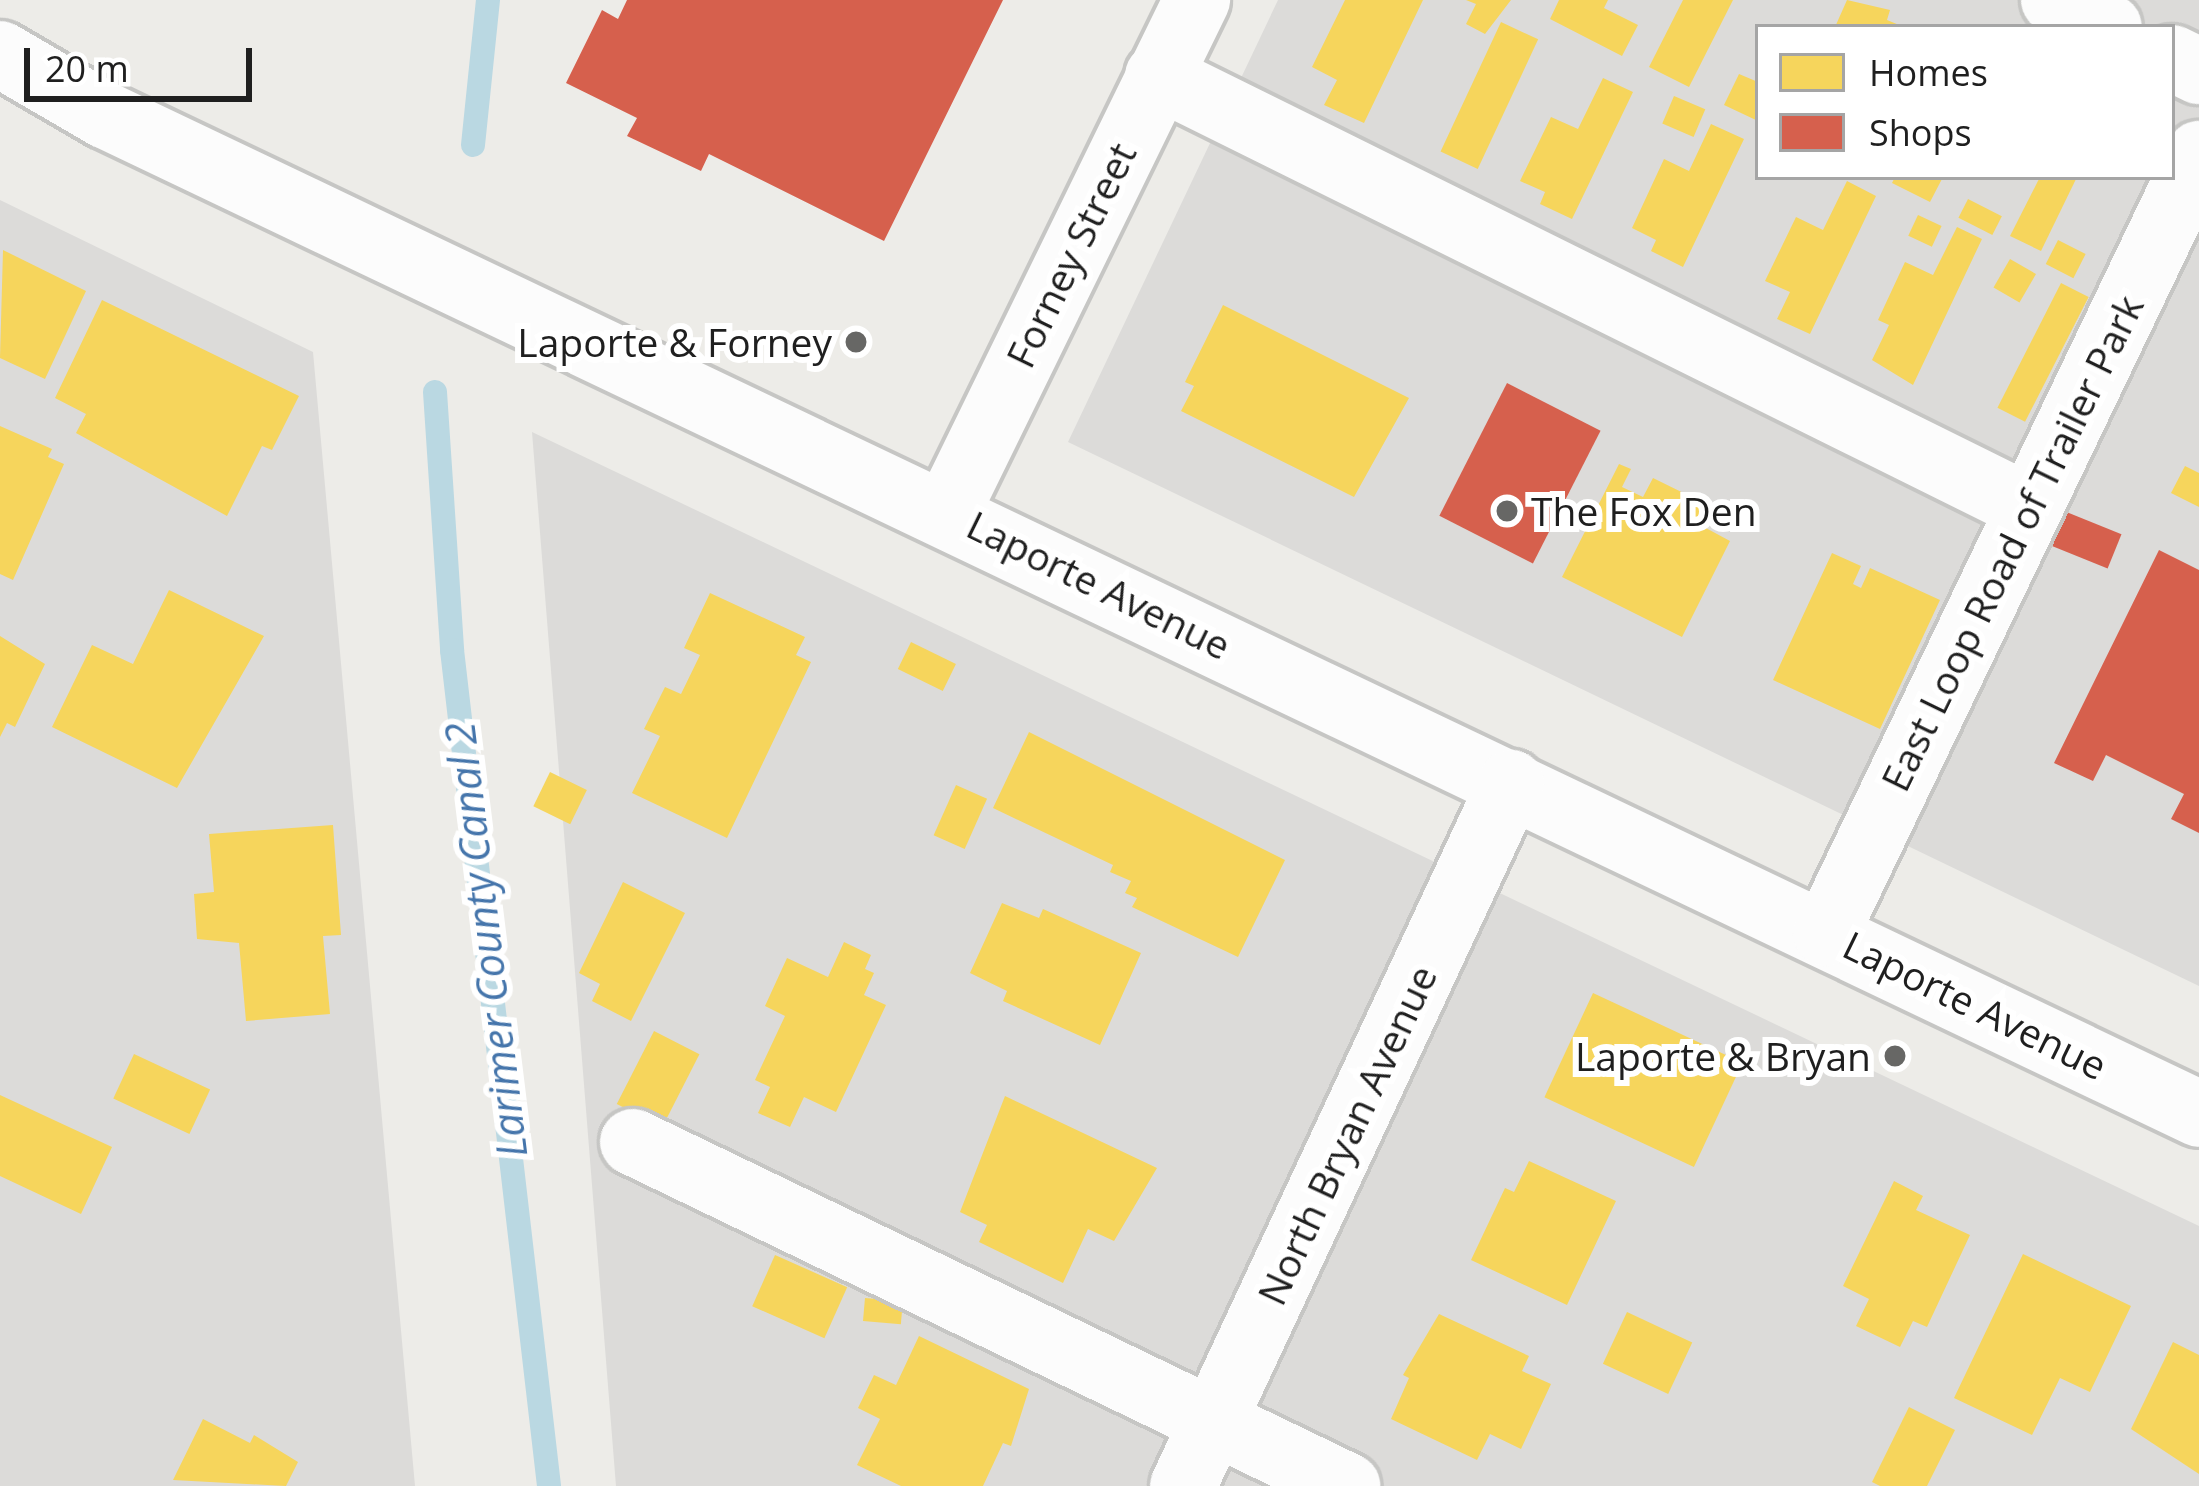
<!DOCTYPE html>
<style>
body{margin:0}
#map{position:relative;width:2199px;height:1486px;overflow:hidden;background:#edece8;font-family:"Open Sans",sans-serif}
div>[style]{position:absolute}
.residential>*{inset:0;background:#dcdbd9}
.homes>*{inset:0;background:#f6d55c;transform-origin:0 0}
.shops>*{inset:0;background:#d6604d;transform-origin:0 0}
.stream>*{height:24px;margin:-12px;padding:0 12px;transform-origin:12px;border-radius:12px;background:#bad8e2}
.roads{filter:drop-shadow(3px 0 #c6c6c4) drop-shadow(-3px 0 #c6c6c4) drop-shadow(0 3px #c6c6c4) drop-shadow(0 -3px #c6c6c4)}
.minor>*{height:66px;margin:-33px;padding:0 33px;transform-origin:33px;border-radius:33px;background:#fcfcfc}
.dots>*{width:33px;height:33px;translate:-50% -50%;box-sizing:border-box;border:6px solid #fff;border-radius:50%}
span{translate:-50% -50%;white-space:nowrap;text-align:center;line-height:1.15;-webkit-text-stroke:12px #fff;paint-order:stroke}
.street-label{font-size:39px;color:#1f1f1f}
.poi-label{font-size:39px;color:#1f1f1f}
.right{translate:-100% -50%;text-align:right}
.left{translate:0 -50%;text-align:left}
.water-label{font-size:42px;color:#4575ab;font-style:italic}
.legend{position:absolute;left:1755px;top:24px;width:420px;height:156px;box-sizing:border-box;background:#fff;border:3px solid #a5a5a5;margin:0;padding:15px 21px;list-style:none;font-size:36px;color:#1f1f1f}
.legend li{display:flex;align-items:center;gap:24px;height:60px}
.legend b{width:60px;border:3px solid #a5a5a5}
.scale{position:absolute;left:24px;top:48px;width:228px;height:54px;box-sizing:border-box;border:6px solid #1f1f1f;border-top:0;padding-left:15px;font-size:36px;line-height:42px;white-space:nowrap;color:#1f1f1f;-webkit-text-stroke:9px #fff;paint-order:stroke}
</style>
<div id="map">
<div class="residential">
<i style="clip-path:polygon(evenodd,1278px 0,2199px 0,2199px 986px,1068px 442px,1278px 0,1758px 27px,2172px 27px,2172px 177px,1758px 177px,1758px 27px)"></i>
<i style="clip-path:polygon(0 200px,313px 352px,415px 1486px,0 1486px)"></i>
<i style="clip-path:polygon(532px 432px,2199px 1226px,2199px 1486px,616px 1486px)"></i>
</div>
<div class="homes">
<i style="clip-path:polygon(1345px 0,1423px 0,1364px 123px,1324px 105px,1337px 80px,1312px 67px)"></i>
<i style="clip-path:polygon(1466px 0,1511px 0,1485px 34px,1466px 24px,1476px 4px)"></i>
<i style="clip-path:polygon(1559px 0,1608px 0,1604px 8px,1638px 25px,1622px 56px,1550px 19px)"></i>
<i style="clip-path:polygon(1683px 0,1733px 0,1689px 87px,1649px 67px)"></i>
<i style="clip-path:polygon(1847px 0,1890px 10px,1887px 20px,1904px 27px,1835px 27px)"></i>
<i style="left:1501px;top:22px;width:41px;height:143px;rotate:25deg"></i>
<i style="clip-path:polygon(1739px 74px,1758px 82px,1758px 121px,1724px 105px)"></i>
<i style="clip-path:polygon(1603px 78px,1633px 92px,1572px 219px,1540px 204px,1545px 192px,1520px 181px,1551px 117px,1578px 129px)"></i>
<i style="left:1674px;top:96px;width:34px;height:30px;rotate:23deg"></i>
<i style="clip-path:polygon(1711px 124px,1744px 139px,1683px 267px,1651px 251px,1656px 240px,1632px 228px,1664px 159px,1689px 171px)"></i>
<i style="clip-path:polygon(1895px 177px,1943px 177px,1930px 202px,1892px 183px)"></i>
<i style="clip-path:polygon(2040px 177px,2077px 177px,2041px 251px,2010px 236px)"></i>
<i style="clip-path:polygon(1847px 181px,1876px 196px,1810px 334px,1777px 319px,1790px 292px,1765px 281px,1796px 217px,1823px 230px)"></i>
<i style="left:1968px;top:199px;width:38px;height:21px;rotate:27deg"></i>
<i style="left:1918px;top:215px;width:26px;height:23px;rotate:25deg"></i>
<i style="clip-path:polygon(1957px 227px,1982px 239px,1913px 385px,1872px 360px,1889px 325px,1878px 320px,1905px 262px,1933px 275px)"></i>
<i style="left:2058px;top:240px;width:31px;height:27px;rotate:27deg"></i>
<i style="clip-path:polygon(3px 250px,86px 291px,45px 379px,0 358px)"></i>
<i style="left:2010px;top:259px;width:30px;height:33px;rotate:30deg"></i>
<i style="left:2061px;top:283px;width:31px;height:140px;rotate:27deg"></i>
<i style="clip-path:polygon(102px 300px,299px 396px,272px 450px,262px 446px,227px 516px,76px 433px,86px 414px,55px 398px)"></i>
<i style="clip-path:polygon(1223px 305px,1409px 398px,1354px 497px,1181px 411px,1194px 386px,1185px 382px)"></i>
<i style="clip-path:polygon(0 426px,52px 449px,48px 457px,64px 464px,13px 580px,0 574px)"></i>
<i style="clip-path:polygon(1619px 464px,1631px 469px,1622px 487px,1643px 497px,1653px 478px,1714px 508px,1704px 527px,1730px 541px,1682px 637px,1562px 577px)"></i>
<i style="clip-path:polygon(2185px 466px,2199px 473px,2199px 507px,2171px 493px)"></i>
<i style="clip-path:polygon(1832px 553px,1861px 566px,1853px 584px,1861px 588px,1870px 568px,1940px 600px,1880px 729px,1773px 680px)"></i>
<i style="clip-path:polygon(169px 590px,264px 636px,177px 788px,52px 727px,92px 645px,133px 664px)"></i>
<i style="clip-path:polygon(710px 593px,805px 637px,796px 655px,811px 662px,727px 838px,632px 793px,660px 736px,644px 729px,665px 687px,681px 694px,700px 655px,684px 648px)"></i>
<i style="clip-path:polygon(0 636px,45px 664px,15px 727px,7px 723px,0 737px)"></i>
<i style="left:911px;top:642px;width:50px;height:30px;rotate:26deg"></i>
<i style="clip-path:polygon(1029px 732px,1285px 860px,1238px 957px,1132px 907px,1137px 898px,1125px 893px,1131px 881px,1110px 872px,1113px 865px,993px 808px)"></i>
<i style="left:550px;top:772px;width:41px;height:38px;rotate:26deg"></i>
<i style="left:956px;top:785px;width:34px;height:55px;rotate:24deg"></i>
<i style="clip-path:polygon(333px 825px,341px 935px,323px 936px,330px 1014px,246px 1021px,239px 943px,197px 939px,194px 894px,214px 892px,209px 834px)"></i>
<i style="clip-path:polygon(623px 882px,685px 913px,631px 1021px,592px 1001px,600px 984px,579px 973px)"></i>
<i style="clip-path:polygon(1002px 903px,1039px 918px,1043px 909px,1141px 953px,1100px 1045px,1003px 1001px,1007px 991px,970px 973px)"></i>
<i style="clip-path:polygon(844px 942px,871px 955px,865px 969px,874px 973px,864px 995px,886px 1005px,836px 1112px,804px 1097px,790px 1127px,758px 1113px,770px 1087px,755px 1080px,785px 1016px,765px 1006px,787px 958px,828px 977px)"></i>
<i style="left:1593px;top:993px;width:165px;height:115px;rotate:25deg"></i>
<i style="left:654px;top:1031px;width:51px;height:82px;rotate:27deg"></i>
<i style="left:134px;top:1054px;width:84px;height:49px;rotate:25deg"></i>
<i style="clip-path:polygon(0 1095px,112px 1147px,81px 1214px,0 1176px)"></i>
<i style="clip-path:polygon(1005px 1096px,1157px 1168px,1114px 1241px,1088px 1229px,1063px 1283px,979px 1242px,987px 1225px,960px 1212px)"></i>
<i style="clip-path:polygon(1529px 1161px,1616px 1201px,1567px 1305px,1471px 1260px,1505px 1188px,1514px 1192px)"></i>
<i style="clip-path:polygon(1894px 1181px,1923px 1196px,1916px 1210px,1970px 1235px,1927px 1327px,1913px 1321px,1900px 1347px,1856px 1326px,1869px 1299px,1843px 1286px)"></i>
<i style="clip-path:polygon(2023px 1254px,2131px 1306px,2090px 1392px,2060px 1378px,2032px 1435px,1954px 1398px)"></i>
<i style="left:775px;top:1255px;width:79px;height:56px;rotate:24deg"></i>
<i style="left:865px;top:1298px;width:38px;height:23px;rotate:5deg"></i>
<i style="left:1627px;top:1312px;width:72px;height:57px;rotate:25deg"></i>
<i style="clip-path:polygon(1439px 1314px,1529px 1356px,1522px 1371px,1551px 1384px,1521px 1449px,1490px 1434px,1477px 1460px,1391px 1419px,1409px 1378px,1403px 1375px)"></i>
<i style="clip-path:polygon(919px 1336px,1029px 1389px,1011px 1446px,1003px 1443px,983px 1486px,901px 1486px,857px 1465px,880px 1419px,858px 1408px,874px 1375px,896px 1385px)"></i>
<i style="clip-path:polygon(2173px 1342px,2199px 1355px,2199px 1474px,2131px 1429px)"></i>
<i style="clip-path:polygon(1909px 1407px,1955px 1430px,1927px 1486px,1880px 1486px,1872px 1482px)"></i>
<i style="clip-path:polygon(203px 1419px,250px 1443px,254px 1435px,298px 1462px,286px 1486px,173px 1480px)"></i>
</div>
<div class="shops">
<i style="clip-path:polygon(627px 0,1003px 0,884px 241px,709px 154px,701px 171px,627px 136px,637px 118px,566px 83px,602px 10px,618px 19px)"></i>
<i style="left:1507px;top:383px;width:105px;height:149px;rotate:27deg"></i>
<i style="left:2064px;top:511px;width:62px;height:37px;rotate:22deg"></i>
<i style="clip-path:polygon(2159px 550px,2199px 570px,2199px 833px,2171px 819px,2184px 794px,2106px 755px,2093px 781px,2054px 763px)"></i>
</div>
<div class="stream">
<i style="left:473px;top:145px;width:146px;rotate:-84.1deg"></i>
<i style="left:435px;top:392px;width:259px;rotate:86.2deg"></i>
<i style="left:452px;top:650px;width:842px;rotate:83.38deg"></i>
</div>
<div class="roads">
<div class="minor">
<i style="left:2054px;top:0;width:61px;rotate:26.1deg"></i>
<i style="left:0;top:54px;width:121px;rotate:30.2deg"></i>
<i style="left:105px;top:115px;width:2320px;rotate:25.5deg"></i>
<i style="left:2172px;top:58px;width:30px;rotate:26deg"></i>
<i style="left:1158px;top:76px;width:969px;rotate:26.35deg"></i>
<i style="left:947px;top:512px;width:570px;rotate:-63.97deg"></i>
<i style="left:1826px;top:933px;width:864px;rotate:-64.41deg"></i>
<i style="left:633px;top:1142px;width:793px;rotate:25.72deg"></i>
<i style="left:1183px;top:1486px;width:776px;rotate:-64.99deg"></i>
</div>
</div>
<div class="dots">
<i style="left:856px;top:342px;background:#676765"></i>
<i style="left:1507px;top:511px;background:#676765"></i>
<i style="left:1895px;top:1056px;background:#676765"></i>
</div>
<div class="street-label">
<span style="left:1071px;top:255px;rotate:-64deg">Forney Street</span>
<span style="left:2012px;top:543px;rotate:-64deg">East Loop Road of Trailer Park</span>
<span style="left:1099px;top:585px;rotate:26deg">Laporte Avenue</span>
<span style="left:1975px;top:1005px;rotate:26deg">Laporte Avenue</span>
<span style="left:1347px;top:1135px;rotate:-65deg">North Bryan Avenue</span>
</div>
<div class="poi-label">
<span class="right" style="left:832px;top:342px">Laporte &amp; Forney</span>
<span class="left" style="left:1531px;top:511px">The Fox Den</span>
<span class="right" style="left:1871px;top:1056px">Laporte &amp; Bryan</span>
</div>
<div class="water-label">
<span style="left:485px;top:940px;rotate:-97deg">Larimer County Canal 2</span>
</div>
<ul class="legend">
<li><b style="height:33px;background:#f6d55c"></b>Homes</li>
<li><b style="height:33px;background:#d6604d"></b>Shops</li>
</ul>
<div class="scale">20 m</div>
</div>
